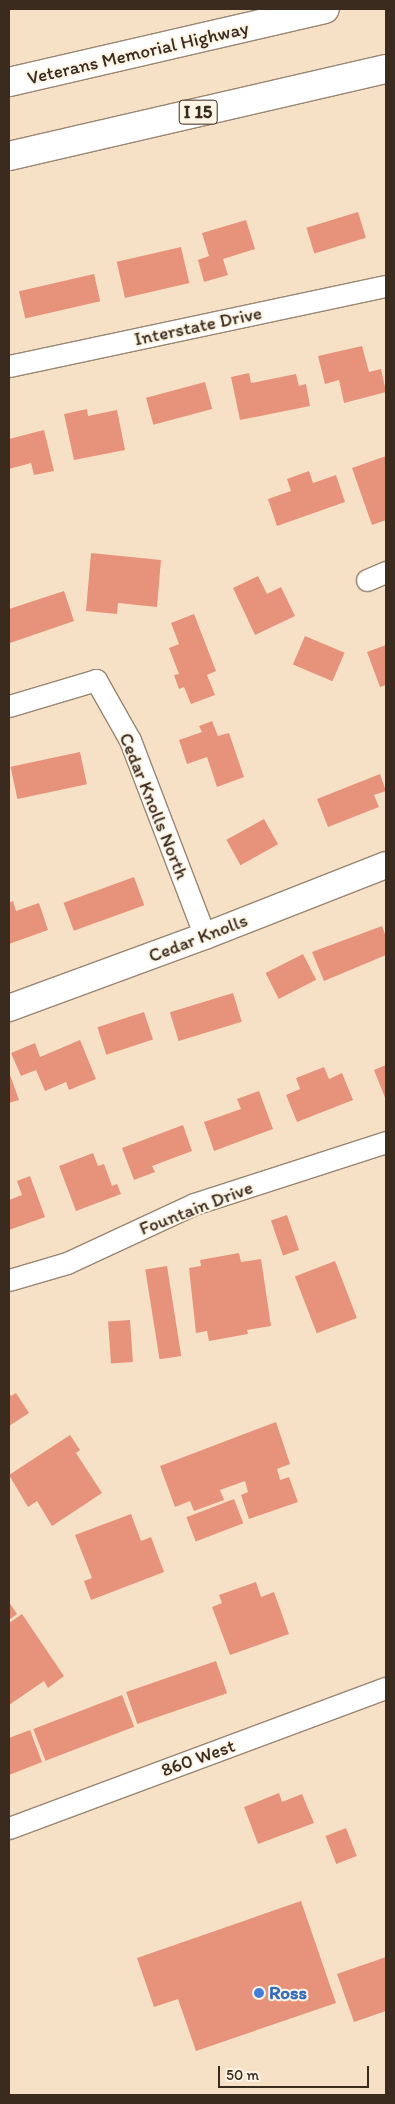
<!DOCTYPE html>
<style>
body{margin:0}
#map{position:relative;width:395px;height:2104px;overflow:hidden;background:#f6e1c7;font-family:Itim,sans-serif}
div>[style]{position:absolute}
.building>*{inset:0;background:#e7937b;transform-origin:0 0}
.roads{filter:drop-shadow(1px 0 #988672) drop-shadow(-1px 0 #988672) drop-shadow(0 1px #988672) drop-shadow(0 -1px #988672)}
.minor>*{height:21px;margin:-10.5px;padding:0 10.5px;transform-origin:10.5px;border-radius:10.5px;background:#fff}
.tertiary>*{height:26px;margin:-13px;padding:0 13px;transform-origin:13px;border-radius:13px;background:#fff}
.motorway>*{height:28px;margin:-14px;padding:0 14px;transform-origin:14px;border-radius:14px;background:#fff}
.dots>*{width:14px;height:14px;translate:-50% -50%;box-sizing:border-box;border:2px solid #fcf5e5;border-radius:50%}
span{translate:-50% -50%;white-space:nowrap;text-align:center;line-height:1.15;-webkit-text-stroke:4px #fcf5e5;paint-order:stroke}
.shield-label span{padding:1px 4px;background:#fcf5e5;border:1px solid;border-radius:4px;-webkit-text-stroke-width:0}
.shield-label{font-size:18px;color:#3b2a1e;font-weight:700}
.street-label{font-size:19px;color:#3b2a1e}
.shop-label{font-size:19px;color:#366cbe;font-weight:700}
.left{translate:0 -50%;text-align:left}
.frame{position:absolute;inset:0;border:10px solid #3b2a1e;pointer-events:none}
.scale{position:absolute;left:218px;top:2066px;width:151px;height:22px;box-sizing:border-box;border:2px solid #3b2a1e;border-top:0;padding-left:6px;font-size:15px;line-height:18px;white-space:nowrap;color:#3b2a1e;-webkit-text-stroke:4px #fcf5e5;paint-order:stroke}
</style>
<div id="map">
<div class="building">
<i style="left:358px;top:212px;width:27px;height:54px;rotate:73deg"></i>
<i style="clip-path:polygon(246px 220px,255px 249px,223px 259px,228px 275px,204px 282px,198px 260px,209px 256px,202px 233px)"></i>
<i style="left:181px;top:247px;width:37px;height:66px;rotate:77deg"></i>
<i style="left:94px;top:274px;width:28px;height:77px;rotate:77deg"></i>
<i style="clip-path:polygon(362px 346px,369px 372px,381px 369px,386px 392px,344px 403px,339px 380px,325px 384px,318px 356px)"></i>
<i style="clip-path:polygon(249px 373px,251px 383px,296px 374px,299px 386px,306px 384px,310px 406px,240px 420px,231px 377px)"></i>
<i style="left:205px;top:382px;width:28px;height:61px;rotate:75deg"></i>
<i style="clip-path:polygon(87px 409px,88px 416px,117px 410px,125px 450px,74px 460px,64px 414px)"></i>
<i style="clip-path:polygon(44px 430px,54px 471px,34px 475px,31px 463px,9px 469px,9px 439px)"></i>
<i style="clip-path:polygon(386px 456px,386px 520px,372px 525px,352px 468px)"></i>
<i style="clip-path:polygon(309px 471px,313px 483px,336px 475px,345px 502px,277px 526px,268px 499px,291px 491px,287px 479px)"></i>
<i style="clip-path:polygon(91px 553px,161px 560px,157px 607px,118px 603px,117px 614px,86px 611px)"></i>
<i style="clip-path:polygon(258px 576px,267px 594px,281px 587px,295px 616px,255px 635px,233px 588px)"></i>
<i style="clip-path:polygon(64px 591px,74px 621px,10px 643px,9px 609px)"></i>
<i style="clip-path:polygon(194px 614px,216px 671px,207px 675px,215px 695px,191px 704px,184px 687px,179px 689px,174px 675px,179px 674px,169px 648px,179px 644px,171px 623px)"></i>
<i style="left:305px;top:636px;width:43px;height:31px;rotate:23deg"></i>
<i style="clip-path:polygon(386px 645px,386px 685px,380px 687px,367px 652px)"></i>
<i style="clip-path:polygon(212px 721px,218px 736px,229px 733px,244px 777px,217px 787px,207px 757px,187px 764px,179px 740px,202px 732px,199px 726px)"></i>
<i style="left:80px;top:752px;width:33px;height:71px;rotate:78deg"></i>
<i style="clip-path:polygon(380px 774px,386px 791px,374px 795px,379px 807px,328px 827px,317px 799px)"></i>
<i style="left:264px;top:819px;width:29px;height:43px;rotate:61deg"></i>
<i style="left:134px;top:877px;width:30px;height:75px;rotate:70deg"></i>
<i style="clip-path:polygon(13px 901px,16px 911px,39px 903px,48px 930px,9px 944px,9px 903px)"></i>
<i style="clip-path:polygon(382px 926px,386px 937px,386px 955px,324px 981px,312px 952px)"></i>
<i style="left:303px;top:954px;width:29px;height:42px;rotate:63deg"></i>
<i style="left:233px;top:993px;width:30px;height:66px;rotate:73deg"></i>
<i style="left:144px;top:1012px;width:29px;height:49px;rotate:72deg"></i>
<i style="clip-path:polygon(80px 1040px,96px 1079px,69px 1090px,66px 1082px,45px 1091px,36px 1070px,21px 1076px,11px 1053px,35px 1043px,40px 1057px)"></i>
<i style="clip-path:polygon(386px 1065px,386px 1100px,374px 1070px)"></i>
<i style="clip-path:polygon(324px 1067px,329px 1079px,342px 1073px,353px 1100px,297px 1122px,286px 1095px,300px 1089px,296px 1078px)"></i>
<i style="clip-path:polygon(9px 1072px,19px 1100px,9px 1103px)"></i>
<i style="clip-path:polygon(259px 1091px,273px 1129px,214px 1151px,204px 1122px,241px 1109px,237px 1099px)"></i>
<i style="clip-path:polygon(183px 1125px,192px 1151px,152px 1166px,155px 1172px,134px 1180px,122px 1148px)"></i>
<i style="clip-path:polygon(93px 1153px,98px 1166px,104px 1164px,112px 1186px,117px 1184px,121px 1194px,76px 1211px,59px 1166px)"></i>
<i style="clip-path:polygon(30px 1176px,45px 1217px,9px 1230px,9px 1200px,22px 1195px,17px 1181px)"></i>
<i style="left:287px;top:1215px;width:37px;height:17px;rotate:71deg"></i>
<i style="clip-path:polygon(239px 1253px,241px 1262px,261px 1259px,271px 1326px,247px 1330px,248px 1334px,209px 1341px,207px 1331px,196px 1333px,189px 1268px,201px 1266px,200px 1260px)"></i>
<i style="left:335px;top:1261px;width:61px;height:43px;rotate:69deg"></i>
<i style="left:167px;top:1266px;width:91px;height:22px;rotate:81deg"></i>
<i style="left:130px;top:1320px;width:42px;height:22px;rotate:86deg"></i>
<i style="clip-path:polygon(9px 1392px,11px 1396px,16px 1393px,29px 1413px,9px 1426px)"></i>
<i style="clip-path:polygon(276px 1422px,290px 1464px,277px 1469px,280px 1480px,289px 1477px,298px 1502px,249px 1519px,241px 1495px,248px 1492px,245px 1481px,220px 1490px,224px 1500px,194px 1511px,190px 1501px,175px 1507px,160px 1466px)"></i>
<i style="clip-path:polygon(70px 1435px,80px 1450px,76px 1453px,102px 1493px,52px 1526px,37px 1501px,28px 1507px,9px 1475px)"></i>
<i style="left:234px;top:1499px;width:26px;height:51px;rotate:69deg"></i>
<i style="clip-path:polygon(131px 1514px,141px 1541px,151px 1537px,164px 1572px,91px 1600px,84px 1581px,92px 1578px,75px 1535px)"></i>
<i style="clip-path:polygon(256px 1582px,261px 1597px,274px 1592px,289px 1634px,230px 1655px,212px 1607px,222px 1603px,219px 1595px)"></i>
<i style="clip-path:polygon(9px 1602px,17px 1614px,9px 1620px)"></i>
<i style="clip-path:polygon(22px 1614px,64px 1676px,48px 1688px,44px 1681px,9px 1705px,9px 1623px)"></i>
<i style="left:216px;top:1661px;width:34px;height:95px;rotate:71deg"></i>
<i style="left:122px;top:1695px;width:34px;height:95px;rotate:69deg"></i>
<i style="clip-path:polygon(30px 1730px,42px 1762px,9px 1775px,9px 1738px)"></i>
<i style="clip-path:polygon(279px 1793px,282px 1802px,302px 1794px,314px 1823px,258px 1844px,244px 1807px)"></i>
<i style="left:346px;top:1828px;width:30px;height:22px;rotate:69deg"></i>
<i style="clip-path:polygon(301px 1901px,336px 2003px,196px 2051px,178px 1999px,154px 2007px,137px 1958px)"></i>
<i style="clip-path:polygon(386px 1957px,386px 2011px,354px 2022px,337px 1974px)"></i>
</div>
<div class="roads">
<div class="minor">
<i style="left:9px;top:366px;width:385px;rotate:-12deg"></i>
<i style="left:367px;top:580px;width:21px;rotate:-23deg"></i>
<i style="left:9px;top:706px;width:91px;rotate:-16.6deg"></i>
<i style="left:96px;top:680px;width:69px;rotate:60.5deg"></i>
<i style="left:130px;top:740px;width:210px;rotate:69.1deg"></i>
<i style="left:9px;top:1280px;width:60px;rotate:-16.3deg"></i>
<i style="left:67px;top:1263px;width:140px;rotate:-24.9deg"></i>
<i style="left:194px;top:1204px;width:202px;rotate:-17.9deg"></i>
<i style="left:9px;top:1828px;width:402px;rotate:-20.4deg"></i>
</div>
<div class="tertiary">
<i style="left:9px;top:1008px;width:209px;rotate:-20.2deg"></i>
<i style="left:205px;top:936px;width:194px;rotate:-21.4deg"></i>
</div>
<div class="motorway">
<i style="left:9px;top:82px;width:324px;rotate:-13deg"></i>
<i style="left:9px;top:156px;width:387px;rotate:-13deg"></i>
</div>
</div>
<div class="dots">
<i style="left:259px;top:1993px;background:#3f7fe0"></i>
</div>
<div class="shield-label">
<span style="left:198px;top:112px">I 15</span>
</div>
<div class="street-label">
<span style="left:138px;top:53px;rotate:-13deg">Veterans Memorial Highway</span>
<span style="left:198px;top:326px;rotate:-12deg">Interstate Drive</span>
<span style="left:154px;top:806px;rotate:68deg">Cedar Knolls North</span>
<span style="left:198px;top:938px;rotate:-21deg">Cedar Knolls</span>
<span style="left:196px;top:1208px;rotate:-21deg">Fountain Drive</span>
<span style="left:198px;top:1758px;rotate:-20deg">860 West</span>
</div>
<div class="shop-label">
<span class="left" style="left:269px;top:1993px">Ross</span>
</div>
<div class="frame"></div>
<div class="scale">50 m</div>
</div>
